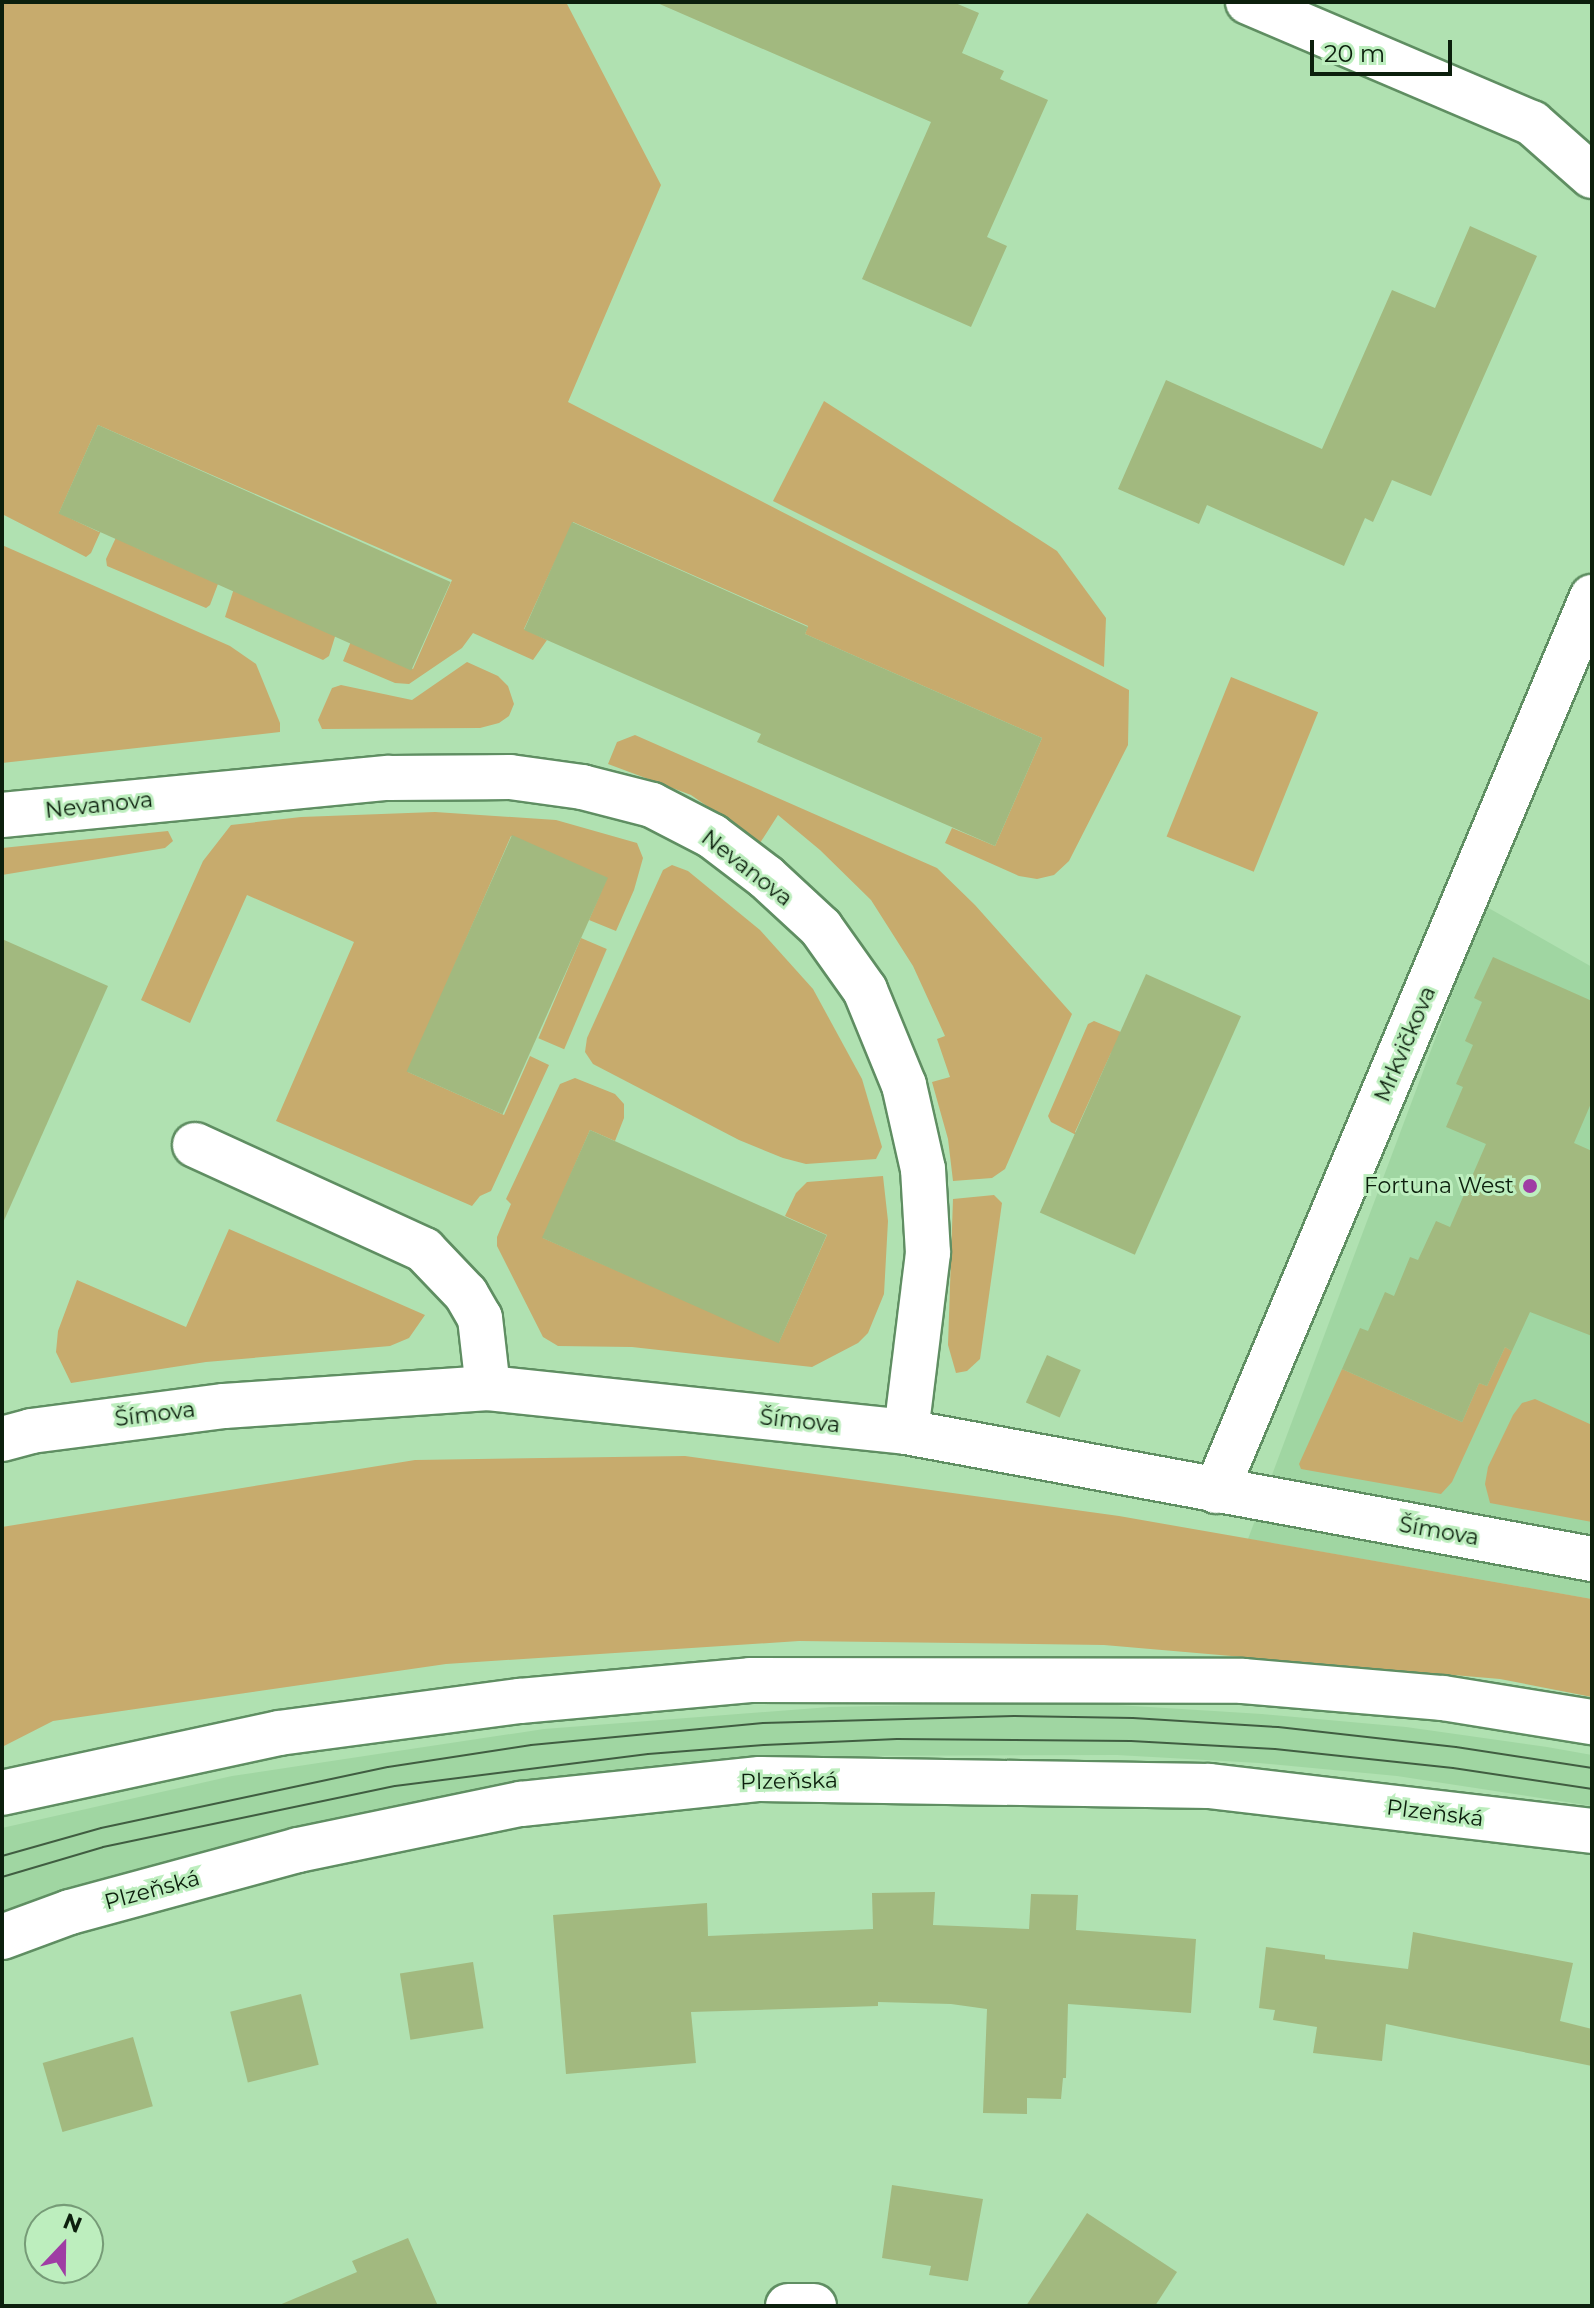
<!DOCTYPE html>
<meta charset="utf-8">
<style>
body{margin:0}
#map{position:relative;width:1594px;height:2308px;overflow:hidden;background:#b0e1b1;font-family:Montserrat,sans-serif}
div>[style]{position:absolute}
.built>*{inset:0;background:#a0d6a2}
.green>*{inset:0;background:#c7ab6d;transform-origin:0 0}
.building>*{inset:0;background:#a2b97f;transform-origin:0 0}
.roads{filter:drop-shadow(2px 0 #5f8e62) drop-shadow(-2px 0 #5f8e62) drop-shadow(0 2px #5f8e62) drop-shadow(0 -2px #5f8e62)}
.minor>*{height:44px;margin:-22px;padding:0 22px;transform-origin:22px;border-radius:22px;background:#fff}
.major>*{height:44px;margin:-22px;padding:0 22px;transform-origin:22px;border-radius:22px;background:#fff}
.tram>*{height:2px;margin:-1px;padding:0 1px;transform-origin:1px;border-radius:1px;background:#405d41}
.dots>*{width:22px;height:22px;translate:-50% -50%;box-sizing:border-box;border:4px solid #bdeebe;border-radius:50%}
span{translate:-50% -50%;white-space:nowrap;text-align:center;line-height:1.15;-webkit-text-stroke:6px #bdeebe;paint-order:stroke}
.street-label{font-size:22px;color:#0c1f0d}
.poi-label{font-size:22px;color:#0c1f0d}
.right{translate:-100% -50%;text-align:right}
.frame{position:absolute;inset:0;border:4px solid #0c1f0d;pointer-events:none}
.north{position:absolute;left:24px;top:2204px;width:80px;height:80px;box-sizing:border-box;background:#bdeebe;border:2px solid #769b77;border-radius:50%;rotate:22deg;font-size:22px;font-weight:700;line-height:32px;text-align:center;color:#0c1f0d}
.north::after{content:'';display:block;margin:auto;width:28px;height:36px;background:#9f3da4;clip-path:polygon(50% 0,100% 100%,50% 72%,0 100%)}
.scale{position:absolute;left:1310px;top:40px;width:142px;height:36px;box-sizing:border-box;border:4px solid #0c1f0d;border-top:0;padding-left:10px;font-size:24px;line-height:28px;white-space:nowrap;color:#0c1f0d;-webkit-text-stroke:6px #bdeebe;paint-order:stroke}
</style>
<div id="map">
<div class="built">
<i style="clip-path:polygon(1485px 906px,1592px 967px,1592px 1599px,1248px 1539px)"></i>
<i style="clip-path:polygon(974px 1704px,1117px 1705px,1262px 1714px,1406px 1727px,1547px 1747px,1592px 1755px,1592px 1806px,1397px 1776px,1259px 1763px,1117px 1755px,834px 1756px,692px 1767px,155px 1867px,2px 1913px,2px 1828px,232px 1776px,544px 1729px,830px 1707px)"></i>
</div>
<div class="green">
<i style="clip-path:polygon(2px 2px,566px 2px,661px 185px,568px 402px,1129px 690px,1128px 745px,1069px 861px,1054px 875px,1037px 879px,1019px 876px,945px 843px,952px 828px,995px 846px,1042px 738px,805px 634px,808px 626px,573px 522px,524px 629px,547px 640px,533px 660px,473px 633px,462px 648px,409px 684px,395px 683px,343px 661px,354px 634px,372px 651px,413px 669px,452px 580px,98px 425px,59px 513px,99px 532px,104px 524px,91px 553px,86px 557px,2px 514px)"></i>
<i style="clip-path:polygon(824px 401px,1057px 551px,1106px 618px,1104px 667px,773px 501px)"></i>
<i style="clip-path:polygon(119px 531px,137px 548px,216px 583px,221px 576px,210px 605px,206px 608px,107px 566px,106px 559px)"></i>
<i style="clip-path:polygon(2px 545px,230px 646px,256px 664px,280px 723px,280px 732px,2px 763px)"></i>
<i style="clip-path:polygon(236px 582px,255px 600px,334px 634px,338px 627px,329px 656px,323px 660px,225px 617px)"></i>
<i style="clip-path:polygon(467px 662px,498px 676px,508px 686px,514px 704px,509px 716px,499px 723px,480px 728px,322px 729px,318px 720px,332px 688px,341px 685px,412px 700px)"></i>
<i style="left:1231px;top:677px;width:94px;height:172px;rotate:22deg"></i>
<i style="clip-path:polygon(635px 735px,937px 868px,975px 905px,1072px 1014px,1005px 1169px,992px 1178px,953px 1181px,948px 1139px,932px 1082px,950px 1077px,937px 1039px,945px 1036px,913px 966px,871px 900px,820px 850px,778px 815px,760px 843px,691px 795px,608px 764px,617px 742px)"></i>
<i style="clip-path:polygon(435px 812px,556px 820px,637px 843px,643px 858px,634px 890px,616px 931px,589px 920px,607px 878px,511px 836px,408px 1072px,504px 1115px,530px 1056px,549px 1065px,491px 1191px,480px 1196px,472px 1206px,276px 1121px,354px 942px,247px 895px,190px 1023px,141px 1000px,203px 861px,231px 825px,301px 817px)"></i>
<i style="clip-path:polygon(168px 831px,173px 841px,165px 848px,2px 875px,2px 848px)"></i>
<i style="clip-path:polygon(672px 865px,688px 871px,760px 930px,813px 989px,862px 1079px,882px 1147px,876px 1159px,806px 1164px,783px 1158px,739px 1140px,593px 1064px,585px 1052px,587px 1038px,663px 870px)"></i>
<i style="left:581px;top:938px;width:28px;height:109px;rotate:23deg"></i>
<i style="clip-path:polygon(1094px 1021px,1128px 1035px,1111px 1053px,1075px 1132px,1082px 1138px,1051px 1122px,1048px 1116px,1088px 1024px)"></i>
<i style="clip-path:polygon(575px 1078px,615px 1094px,624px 1104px,624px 1118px,615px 1141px,590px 1130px,543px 1238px,779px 1342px,827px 1235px,785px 1216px,796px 1193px,807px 1182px,883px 1176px,888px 1221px,884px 1294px,868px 1333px,858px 1343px,812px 1367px,632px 1347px,558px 1346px,543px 1337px,497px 1246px,497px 1237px,511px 1204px,506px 1199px,560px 1084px)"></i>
<i style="clip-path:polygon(994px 1195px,1002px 1203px,980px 1359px,967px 1371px,956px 1373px,948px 1345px,953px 1199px)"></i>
<i style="clip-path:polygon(229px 1229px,425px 1315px,409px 1338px,390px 1346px,206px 1362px,71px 1383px,56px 1352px,58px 1331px,77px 1280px,186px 1327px)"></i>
<i style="clip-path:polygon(1505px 1347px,1512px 1351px,1452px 1482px,1441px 1494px,1301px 1469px,1299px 1464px,1342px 1369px,1462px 1422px,1479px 1383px,1487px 1386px)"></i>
<i style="clip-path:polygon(1535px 1399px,1592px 1425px,1592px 1522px,1490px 1503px,1485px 1484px,1488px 1467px,1513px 1415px,1522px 1403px)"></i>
<i style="clip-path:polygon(685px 1456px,1119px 1516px,1592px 1599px,1592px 1697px,1500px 1679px,1104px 1645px,799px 1641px,446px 1664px,53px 1721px,2px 1747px,2px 1527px,415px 1460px)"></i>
</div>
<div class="building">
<i style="clip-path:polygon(655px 2px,953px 2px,979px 13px,962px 53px,1004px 71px,1000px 79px,1048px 100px,987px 237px,1007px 246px,971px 327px,862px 279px,931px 122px)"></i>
<i style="clip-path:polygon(1470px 226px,1537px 256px,1431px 496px,1392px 480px,1373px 522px,1365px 518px,1344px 566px,1207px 505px,1199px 524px,1118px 489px,1166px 380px,1322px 449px,1392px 290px,1435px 308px)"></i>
<i style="left:98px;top:425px;width:386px;height:97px;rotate:24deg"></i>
<i style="clip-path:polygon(572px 522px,808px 627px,805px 634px,1042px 738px,995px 846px,757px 742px,761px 734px,524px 630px)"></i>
<i style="left:512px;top:835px;width:105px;height:259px;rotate:24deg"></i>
<i style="clip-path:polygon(2px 939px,108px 986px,2px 1225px)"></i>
<i style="clip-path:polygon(1493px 957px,1592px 1001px,1592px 1101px,1574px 1143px,1592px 1151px,1592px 1336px,1530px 1312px,1512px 1351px,1505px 1347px,1487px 1386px,1479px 1383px,1462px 1422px,1342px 1369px,1360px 1328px,1368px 1331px,1385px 1292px,1394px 1296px,1410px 1257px,1418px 1260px,1436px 1221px,1450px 1227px,1486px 1144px,1446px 1127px,1463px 1087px,1456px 1084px,1473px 1045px,1465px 1041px,1482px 1002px,1474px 998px)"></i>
<i style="left:1146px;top:974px;width:104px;height:261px;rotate:24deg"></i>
<i style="left:590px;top:1130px;width:259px;height:118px;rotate:24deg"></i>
<i style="left:1047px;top:1355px;width:37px;height:52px;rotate:24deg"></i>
<i style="clip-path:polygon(935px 1892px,933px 1925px,1029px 1929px,1031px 1894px,1078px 1895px,1076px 1930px,1196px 1939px,1191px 2013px,1068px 2004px,1066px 2078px,1063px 2078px,1061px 2099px,1027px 2098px,1027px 2114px,983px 2113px,987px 2009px,951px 2004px,878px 2002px,878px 2006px,691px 2012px,696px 2063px,566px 2074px,553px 1915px,707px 1903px,708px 1936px,873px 1929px,872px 1893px)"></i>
<i style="clip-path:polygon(1413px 1932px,1573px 1963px,1560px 2021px,1592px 2029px,1592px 2066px,1386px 2024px,1382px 2061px,1313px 2053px,1317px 2027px,1273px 2020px,1275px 2010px,1259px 2008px,1266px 1947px,1325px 1955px,1325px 1959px,1408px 1969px)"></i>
<i style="left:473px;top:1962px;width:67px;height:74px;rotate:81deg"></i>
<i style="left:301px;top:1994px;width:73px;height:73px;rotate:76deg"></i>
<i style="left:133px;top:2037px;width:72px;height:94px;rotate:74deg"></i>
<i style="clip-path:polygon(892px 2185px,983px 2199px,968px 2281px,929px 2275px,931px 2266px,882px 2258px)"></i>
<i style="clip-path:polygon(1087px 2213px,1177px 2272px,1155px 2306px,1026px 2306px)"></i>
<i style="clip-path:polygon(408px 2238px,438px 2306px,277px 2306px,357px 2272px,352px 2261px)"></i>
</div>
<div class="roads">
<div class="minor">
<i style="left:1248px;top:2px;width:309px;rotate:23.1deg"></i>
<i style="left:1532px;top:123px;width:80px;rotate:41.5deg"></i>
<i style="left:2px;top:815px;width:389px;rotate:-5.5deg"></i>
<i style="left:389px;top:778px;width:121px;rotate:-0.5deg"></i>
<i style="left:510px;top:777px;width:73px;rotate:7.9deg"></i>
<i style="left:582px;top:787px;width:72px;rotate:14.4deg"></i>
<i style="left:652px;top:805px;width:68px;rotate:27.3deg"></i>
<i style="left:712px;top:836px;width:68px;rotate:37.2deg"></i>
<i style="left:766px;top:877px;width:75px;rotate:42.8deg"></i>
<i style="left:821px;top:928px;width:76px;rotate:54.6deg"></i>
<i style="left:865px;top:990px;width:103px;rotate:67.7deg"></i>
<i style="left:904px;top:1085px;width:86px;rotate:77.3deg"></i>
<i style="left:923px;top:1169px;width:84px;rotate:86.6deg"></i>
<i style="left:928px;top:1253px;width:180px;rotate:97deg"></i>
<i style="left:195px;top:1145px;width:252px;rotate:24.6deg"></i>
<i style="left:424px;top:1250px;width:61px;rotate:46.3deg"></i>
<i style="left:466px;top:1294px;width:28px;rotate:60deg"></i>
<i style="left:480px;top:1318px;width:70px;rotate:83.5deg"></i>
<i style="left:2px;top:1439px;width:30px;rotate:-15deg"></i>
<i style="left:31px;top:1431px;width:195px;rotate:-7.4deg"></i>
<i style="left:224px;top:1406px;width:265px;rotate:-3.9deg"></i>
<i style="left:488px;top:1388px;width:420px;rotate:6deg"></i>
<i style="left:906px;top:1432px;width:698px;rotate:10.49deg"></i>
<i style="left:1216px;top:1491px;width:970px;rotate:-67.19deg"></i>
<i style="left:788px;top:2306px;width:26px"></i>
</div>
<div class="major">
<i style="left:2px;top:1793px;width:283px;rotate:-12.2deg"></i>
<i style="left:279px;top:1733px;width:243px;rotate:-7.6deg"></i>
<i style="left:520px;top:1701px;width:231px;rotate:-5.2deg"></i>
<i style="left:750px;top:1680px;width:493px;rotate:0.1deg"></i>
<i style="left:1243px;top:1681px;width:201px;rotate:4.9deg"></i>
<i style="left:1443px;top:1698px;width:151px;rotate:9.2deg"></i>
<i style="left:2px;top:1937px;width:72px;rotate:-20.2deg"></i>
<i style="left:70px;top:1912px;width:236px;rotate:-15.2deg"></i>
<i style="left:298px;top:1850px;width:228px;rotate:-11.7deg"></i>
<i style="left:521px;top:1804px;width:240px;rotate:-6deg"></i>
<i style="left:760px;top:1779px;width:449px;rotate:0.9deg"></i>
<i style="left:1209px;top:1786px;width:386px;rotate:6.7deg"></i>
</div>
</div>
<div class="tram">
<i style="left:2px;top:1856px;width:103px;rotate:-15.8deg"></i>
<i style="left:101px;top:1828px;width:293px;rotate:-12deg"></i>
<i style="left:388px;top:1767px;width:145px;rotate:-8.7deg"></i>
<i style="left:531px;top:1745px;width:233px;rotate:-5.4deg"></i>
<i style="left:763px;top:1723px;width:251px;rotate:-1.6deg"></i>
<i style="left:1014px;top:1716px;width:119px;rotate:1deg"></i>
<i style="left:1133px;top:1718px;width:145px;rotate:3.6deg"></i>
<i style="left:1278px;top:1727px;width:179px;rotate:6.4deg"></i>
<i style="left:1456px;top:1747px;width:138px;rotate:8.8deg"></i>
<i style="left:2px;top:1877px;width:105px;rotate:-16.5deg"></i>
<i style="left:103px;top:1847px;width:298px;rotate:-11.8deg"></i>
<i style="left:395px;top:1786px;width:255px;rotate:-7.2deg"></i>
<i style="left:648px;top:1754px;width:116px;rotate:-4.4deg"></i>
<i style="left:764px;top:1745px;width:133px;rotate:-2.6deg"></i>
<i style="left:897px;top:1739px;width:234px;rotate:0.5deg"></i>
<i style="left:1131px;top:1741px;width:144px;rotate:3.2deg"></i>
<i style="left:1275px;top:1749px;width:179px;rotate:6.1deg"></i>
<i style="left:1453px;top:1768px;width:141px;rotate:8.6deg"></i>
</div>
<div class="dots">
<i style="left:1530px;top:1186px;background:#9f3da4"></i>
</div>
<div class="street-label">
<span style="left:99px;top:805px;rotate:-6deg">Nevanova</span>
<span style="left:747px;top:868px;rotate:38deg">Nevanova</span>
<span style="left:1405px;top:1044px;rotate:-67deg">Mrkvičkova</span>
<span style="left:155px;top:1414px;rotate:-7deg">Šímova</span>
<span style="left:800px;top:1421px;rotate:6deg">Šímova</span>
<span style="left:1439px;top:1531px;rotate:10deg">Šímova</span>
<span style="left:789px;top:1781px;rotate:-1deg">Plzeňská</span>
<span style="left:1435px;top:1813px;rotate:7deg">Plzeňská</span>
<span style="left:152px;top:1890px;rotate:-15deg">Plzeňská</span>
</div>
<div class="poi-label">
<span class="right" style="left:1514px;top:1186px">Fortuna West</span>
</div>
<div class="frame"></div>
<div class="north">N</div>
<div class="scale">20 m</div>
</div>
